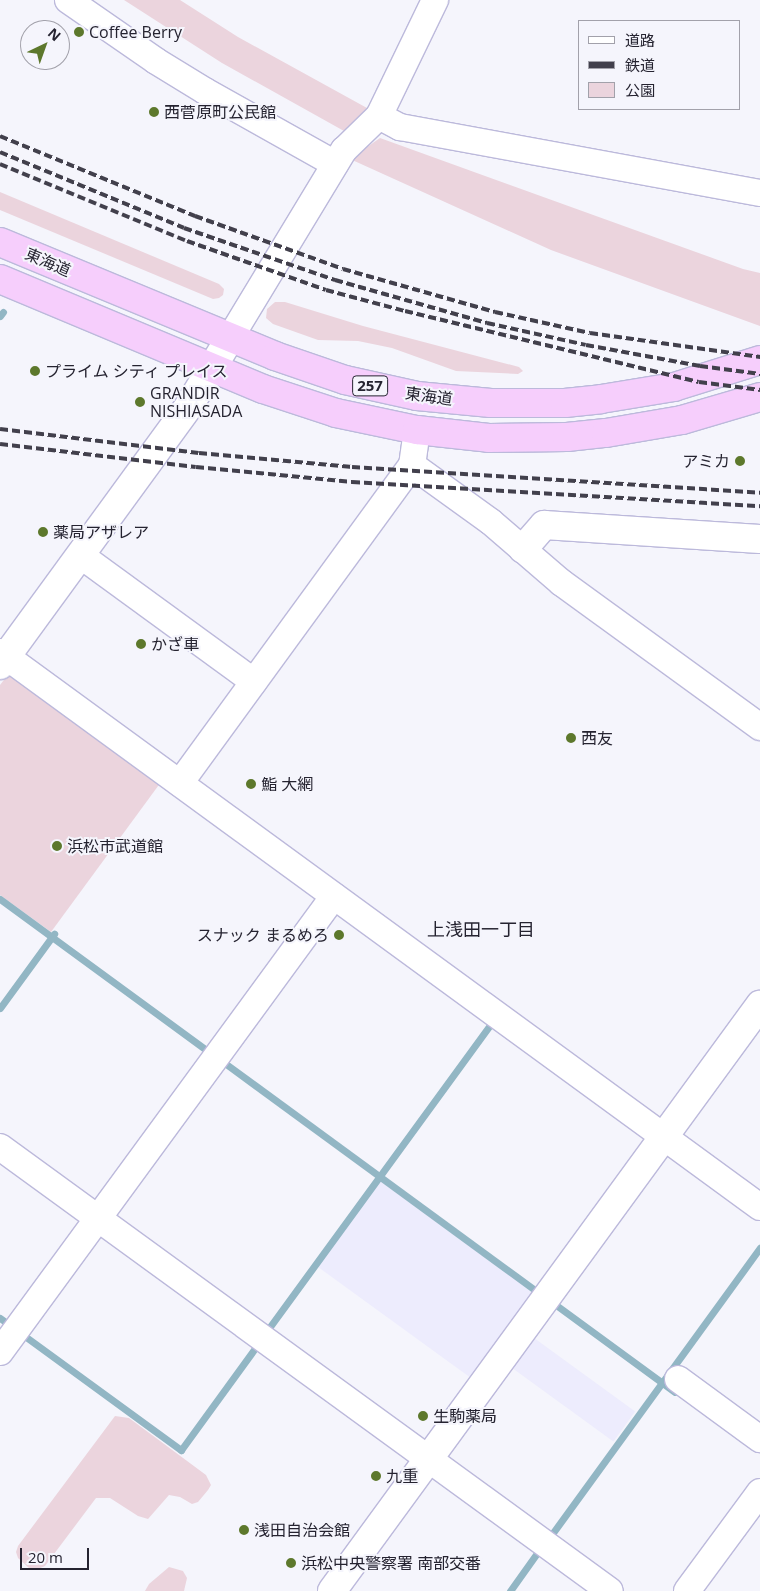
<!DOCTYPE html>
<meta charset="utf-8">
<style>
body{margin:0}
#map{position:relative;width:760px;height:1591px;overflow:hidden;background:#f5f5fc;font-family:"Open Sans","Noto Sans JP",sans-serif}
div>[style]{position:absolute}
.built>*{inset:0;background:#edecfd;transform-origin:0 0}
.green>*{inset:0;background:#ebd4dd}
.stream>*{height:7px;margin:-3.5px;padding:0 3.5px;transform-origin:3.5px;border-radius:3.5px;background:#92b6c4}
.roads{filter:drop-shadow(1px 0 #bcb9db) drop-shadow(-1px 0 #bcb9db) drop-shadow(0 1px #bcb9db) drop-shadow(0 -1px #bcb9db)}
.minor>*{height:26px;margin:-13px;padding:0 13px;transform-origin:13px;border-radius:13px;background:#fff}
.tertiary>*{height:28px;margin:-14px;padding:0 14px;transform-origin:14px;border-radius:14px;background:#fff}
.trunk>*{height:28px;margin:-14px;padding:0 14px;transform-origin:14px;border-radius:14px;background:#f6cefc}
.rail>*{height:4px;margin-top:-2px;transform-origin:0;background:repeating-linear-gradient(90deg,#42404c 0 8px,transparent 0 12px)}
.dots>*{width:14px;height:14px;translate:-50% -50%;box-sizing:border-box;border:2px solid #f5f5fc;border-radius:50%}
span{translate:-50% -50%;white-space:nowrap;text-align:center;line-height:1.15;-webkit-text-stroke:4px #f5f5fc;paint-order:stroke}
.shield-label span{padding:1px 4px;background:#f5f5fc;border:1px solid;border-radius:4px;-webkit-text-stroke-width:0}
.shield-label{font-size:15px;color:#252330;font-weight:700}
.poi-label{font-size:16px;color:#252330}
.left{translate:0 -50%;text-align:left}
.right{translate:-100% -50%;text-align:right}
.street-label{font-size:16px;color:#252330}
.neighbourhood-label{font-size:18px;color:#252330}
.legend{position:absolute;left:578px;top:20px;width:162px;height:90px;box-sizing:border-box;background:#f5f5fc;border:1px solid #a2a1aa;margin:0;padding:6px 9px;list-style:none;font-size:15px;color:#252330}
.legend li{display:flex;align-items:center;gap:10px;height:25px}
.legend b{width:25px;border:1px solid #a2a1aa}
.north{position:absolute;left:20px;top:20px;width:50px;height:50px;box-sizing:border-box;background:#f5f5fc;border:1px solid #a2a1aa;border-radius:50%;rotate:42deg;font-size:14px;font-weight:700;line-height:20px;text-align:center;color:#252330}
.north::after{content:'';display:block;margin:auto;width:18px;height:22px;background:#5d782c;clip-path:polygon(50% 0,100% 100%,50% 72%,0 100%)}
.scale{position:absolute;left:20px;top:1548px;width:69px;height:22px;box-sizing:border-box;border:2px solid #252330;border-top:0;padding-left:6px;font-size:15px;line-height:18px;white-space:nowrap;color:#252330;-webkit-text-stroke:4px #f5f5fc;paint-order:stroke}
</style>
<div id="map">
<div class="built">
<i style="left:380px;top:1181px;width:189px;height:106px;rotate:36deg"></i>
<i style="left:534px;top:1338px;width:125px;height:37px;rotate:36deg"></i>
</div>
<div class="green">
<i style="clip-path:polygon(124px 0,180px 0,238px 37px,367px 108px,344px 131px,222px 63px)"></i>
<i style="clip-path:polygon(380px 138px,743px 269px,760px 273px,760px 326px,551px 250px,350px 159px)"></i>
<i style="clip-path:polygon(0 192px,219px 284px,224px 289px,223px 295px,219px 298px,213px 299px,0 210px)"></i>
<i style="clip-path:polygon(275px 302px,285px 302px,363px 326px,519px 367px,523px 371px,518px 374px,456px 371px,392px 348px,358px 341px,318px 340px,273px 324px,266px 318px,267px 309px)"></i>
<i style="clip-path:polygon(14px 675px,161px 782px,51px 932px,0 895px,0 685px,7px 676px)"></i>
<i style="clip-path:polygon(115px 1416px,129px 1418px,206px 1475px,211px 1485px,208px 1490px,198px 1502px,192px 1504px,180px 1497px,169px 1495px,148px 1519px,138px 1516px,110px 1498px,96px 1498px,45px 1566px,36px 1570px,29px 1568px,18px 1558px,16px 1552px,18px 1546px)"></i>
<i style="clip-path:polygon(169px 1567px,183px 1571px,187px 1578px,184px 1591px,145px 1591px,149px 1584px)"></i>
</div>
<div class="stream">
<i style="left:0;top:316px;width:5px;rotate:-53deg"></i>
<i style="left:0;top:899px;width:255px;rotate:36.2deg"></i>
<i style="left:0;top:1008px;width:92px;rotate:-53.9deg"></i>
<i style="left:226px;top:1064px;width:384px;rotate:36.2deg"></i>
<i style="left:556px;top:1305px;width:147px;rotate:36.2deg"></i>
<i style="left:0;top:1318px;width:9px;rotate:36deg"></i>
<i style="left:269px;top:1328px;width:376px;rotate:-53.9deg"></i>
<i style="left:26px;top:1337px;width:192px;rotate:36.1deg"></i>
<i style="left:181px;top:1450px;width:126px;rotate:-54deg"></i>
<i style="left:552px;top:1534px;width:354px;rotate:-54deg"></i>
<i style="left:510px;top:1591px;width:47px;rotate:-54.6deg"></i>
</div>
<div class="roads">
<div class="minor">
<i style="left:68px;top:0;width:107px;rotate:34.7deg"></i>
<i style="left:156px;top:61px;width:57px;rotate:31.5deg"></i>
<i style="left:205px;top:91px;width:149px;rotate:29.3deg"></i>
<i style="left:379px;top:116px;width:24px;rotate:28deg"></i>
<i style="left:400px;top:127px;width:366px;rotate:10.4deg"></i>
<i style="left:230px;top:338px;width:220px;rotate:-58.8deg"></i>
<i style="left:344px;top:150px;width:49px;rotate:-44.2deg"></i>
<i style="left:379px;top:116px;width:129px;rotate:-64.2deg"></i>
<i style="left:417px;top:430px;width:35px;rotate:98deg"></i>
<i style="left:412px;top:465px;width:97px;rotate:35.8deg"></i>
<i style="left:491px;top:522px;width:94px;rotate:40.7deg"></i>
<i style="left:562px;top:583px;width:245px;rotate:36deg"></i>
<i style="left:80px;top:555px;width:215px;rotate:36.1deg"></i>
<i style="left:0;top:652px;width:941px;rotate:36.14deg"></i>
<i style="left:180px;top:783px;width:394px;rotate:-53.9deg"></i>
<i style="left:0;top:1147px;width:754px;rotate:36.05deg"></i>
<i style="left:0;top:1352px;width:565px;rotate:-53.78deg"></i>
<i style="left:678px;top:1379px;width:102px;rotate:36.2deg"></i>
<i style="left:687px;top:1591px;width:123px;rotate:-53.6deg"></i>
</div>
<div class="tertiary">
<i style="left:523px;top:549px;width:32px;rotate:-49deg"></i>
<i style="left:544px;top:525px;width:216px;rotate:3.7deg"></i>
<i style="left:0;top:665px;width:323px;rotate:-53.9deg"></i>
<i style="left:190px;top:404px;width:77px;rotate:-58.8deg"></i>
<i style="left:332px;top:1591px;width:726px;rotate:-53.86deg"></i>
</div>
<div class="trunk">
<i style="left:0;top:242px;width:298px;rotate:22.5deg"></i>
<i style="left:275px;top:356px;width:74px;rotate:18.9deg"></i>
<i style="left:345px;top:380px;width:74px;rotate:12.5deg"></i>
<i style="left:417px;top:396px;width:74px;rotate:5.4deg"></i>
<i style="left:491px;top:403px;width:74px"></i>
<i style="left:565px;top:403px;width:36px;rotate:-6deg"></i>
<i style="left:601px;top:399px;width:74px;rotate:-9.3deg"></i>
<i style="left:674px;top:387px;width:90px;rotate:-17.4deg"></i>
<i style="left:0;top:279px;width:285px;rotate:22.7deg"></i>
<i style="left:263px;top:389px;width:77px;rotate:18.2deg"></i>
<i style="left:336px;top:413px;width:83px;rotate:11.9deg"></i>
<i style="left:417px;top:430px;width:72px;rotate:6.3deg"></i>
<i style="left:489px;top:438px;width:78px;rotate:-0.7deg"></i>
<i style="left:567px;top:437px;width:39px;rotate:-6deg"></i>
<i style="left:606px;top:433px;width:77px;rotate:-9.7deg"></i>
<i style="left:682px;top:420px;width:81px;rotate:-16.4deg"></i>
</div>
</div>
<div class="rail">
<i style="left:0;top:136px;width:211px;rotate:22.3deg"></i>
<i style="left:195px;top:216px;width:157px;rotate:19.7deg"></i>
<i style="left:343px;top:269px;width:158px;rotate:15.8deg"></i>
<i style="left:495px;top:312px;width:97px;rotate:12.5deg"></i>
<i style="left:590px;top:333px;width:172px;rotate:8deg"></i>
<i style="left:0;top:152px;width:199px;rotate:22.4deg"></i>
<i style="left:184px;top:228px;width:160px;rotate:19deg"></i>
<i style="left:335px;top:280px;width:158px;rotate:15.8deg"></i>
<i style="left:487px;top:323px;width:101px;rotate:12.5deg"></i>
<i style="left:586px;top:345px;width:116px;rotate:10.4deg"></i>
<i style="left:700px;top:366px;width:61px;rotate:7.6deg"></i>
<i style="left:0;top:164px;width:202px;rotate:22.4deg"></i>
<i style="left:187px;top:241px;width:147px;rotate:19.4deg"></i>
<i style="left:326px;top:290px;width:82px;rotate:14.9deg"></i>
<i style="left:405px;top:311px;width:302px;rotate:13.6deg"></i>
<i style="left:699px;top:382px;width:62px;rotate:7.5deg"></i>
<i style="left:0;top:429px;width:200px;rotate:6.9deg"></i>
<i style="left:199px;top:453px;width:154px;rotate:5.2deg"></i>
<i style="left:352px;top:467px;width:409px;rotate:3.6deg"></i>
<i style="left:0;top:444px;width:197px;rotate:6.7deg"></i>
<i style="left:196px;top:467px;width:157px;rotate:5.5deg"></i>
<i style="left:352px;top:482px;width:409px;rotate:3.4deg"></i>
</div>
<div class="dots">
<i style="left:79px;top:32px;background:#5d782c"></i>
<i style="left:154px;top:112px;background:#5d782c"></i>
<i style="left:35px;top:371px;background:#5d782c"></i>
<i style="left:140px;top:402px;background:#5d782c"></i>
<i style="left:740px;top:461px;background:#5d782c"></i>
<i style="left:43px;top:532px;background:#5d782c"></i>
<i style="left:141px;top:644px;background:#5d782c"></i>
<i style="left:571px;top:738px;background:#5d782c"></i>
<i style="left:251px;top:784px;background:#5d782c"></i>
<i style="left:57px;top:846px;background:#5d782c"></i>
<i style="left:339px;top:935px;background:#5d782c"></i>
<i style="left:423px;top:1416px;background:#5d782c"></i>
<i style="left:376px;top:1476px;background:#5d782c"></i>
<i style="left:244px;top:1530px;background:#5d782c"></i>
<i style="left:291px;top:1563px;background:#5d782c"></i>
</div>
<div class="shield-label">
<span style="left:370px;top:386px">257</span>
</div>
<div class="poi-label">
<span class="left" style="left:89px;top:32px">Coffee Berry</span>
<span class="left" style="left:164px;top:112px">西菅原町公民館</span>
<span class="left" style="left:45px;top:371px">プライム シティ プレイス</span>
<span class="left" style="left:150px;top:402px">GRANDIR<br>NISHIASADA</span>
<span class="right" style="left:730px;top:461px">アミカ</span>
<span class="left" style="left:53px;top:532px">薬局アザレア</span>
<span class="left" style="left:151px;top:644px">かざ車</span>
<span class="left" style="left:581px;top:738px">西友</span>
<span class="left" style="left:261px;top:784px">鮨 大網</span>
<span class="left" style="left:67px;top:846px">浜松市武道館</span>
<span class="right" style="left:329px;top:935px">スナック まるめろ</span>
<span class="left" style="left:433px;top:1416px">生駒薬局</span>
<span class="left" style="left:386px;top:1476px">九重</span>
<span class="left" style="left:254px;top:1530px">浅田自治会館</span>
<span class="left" style="left:301px;top:1563px">浜松中央警察署 南部交番</span>
</div>
<div class="street-label">
<span style="left:48px;top:262px;rotate:23deg">東海道</span>
<span style="left:429px;top:396px;rotate:8deg">東海道</span>
</div>
<div class="neighbourhood-label">
<span style="left:481px;top:929px">上浅田一丁目</span>
</div>
<ul class="legend">
<li><b style="height:6px;background:#fff"></b>道路</li>
<li><b style="height:6px;background:#42404c"></b>鉄道</li>
<li><b style="height:14px;background:#ebd4dd"></b>公園</li>
</ul>
<div class="north">N</div>
<div class="scale">20 m</div>
</div>
